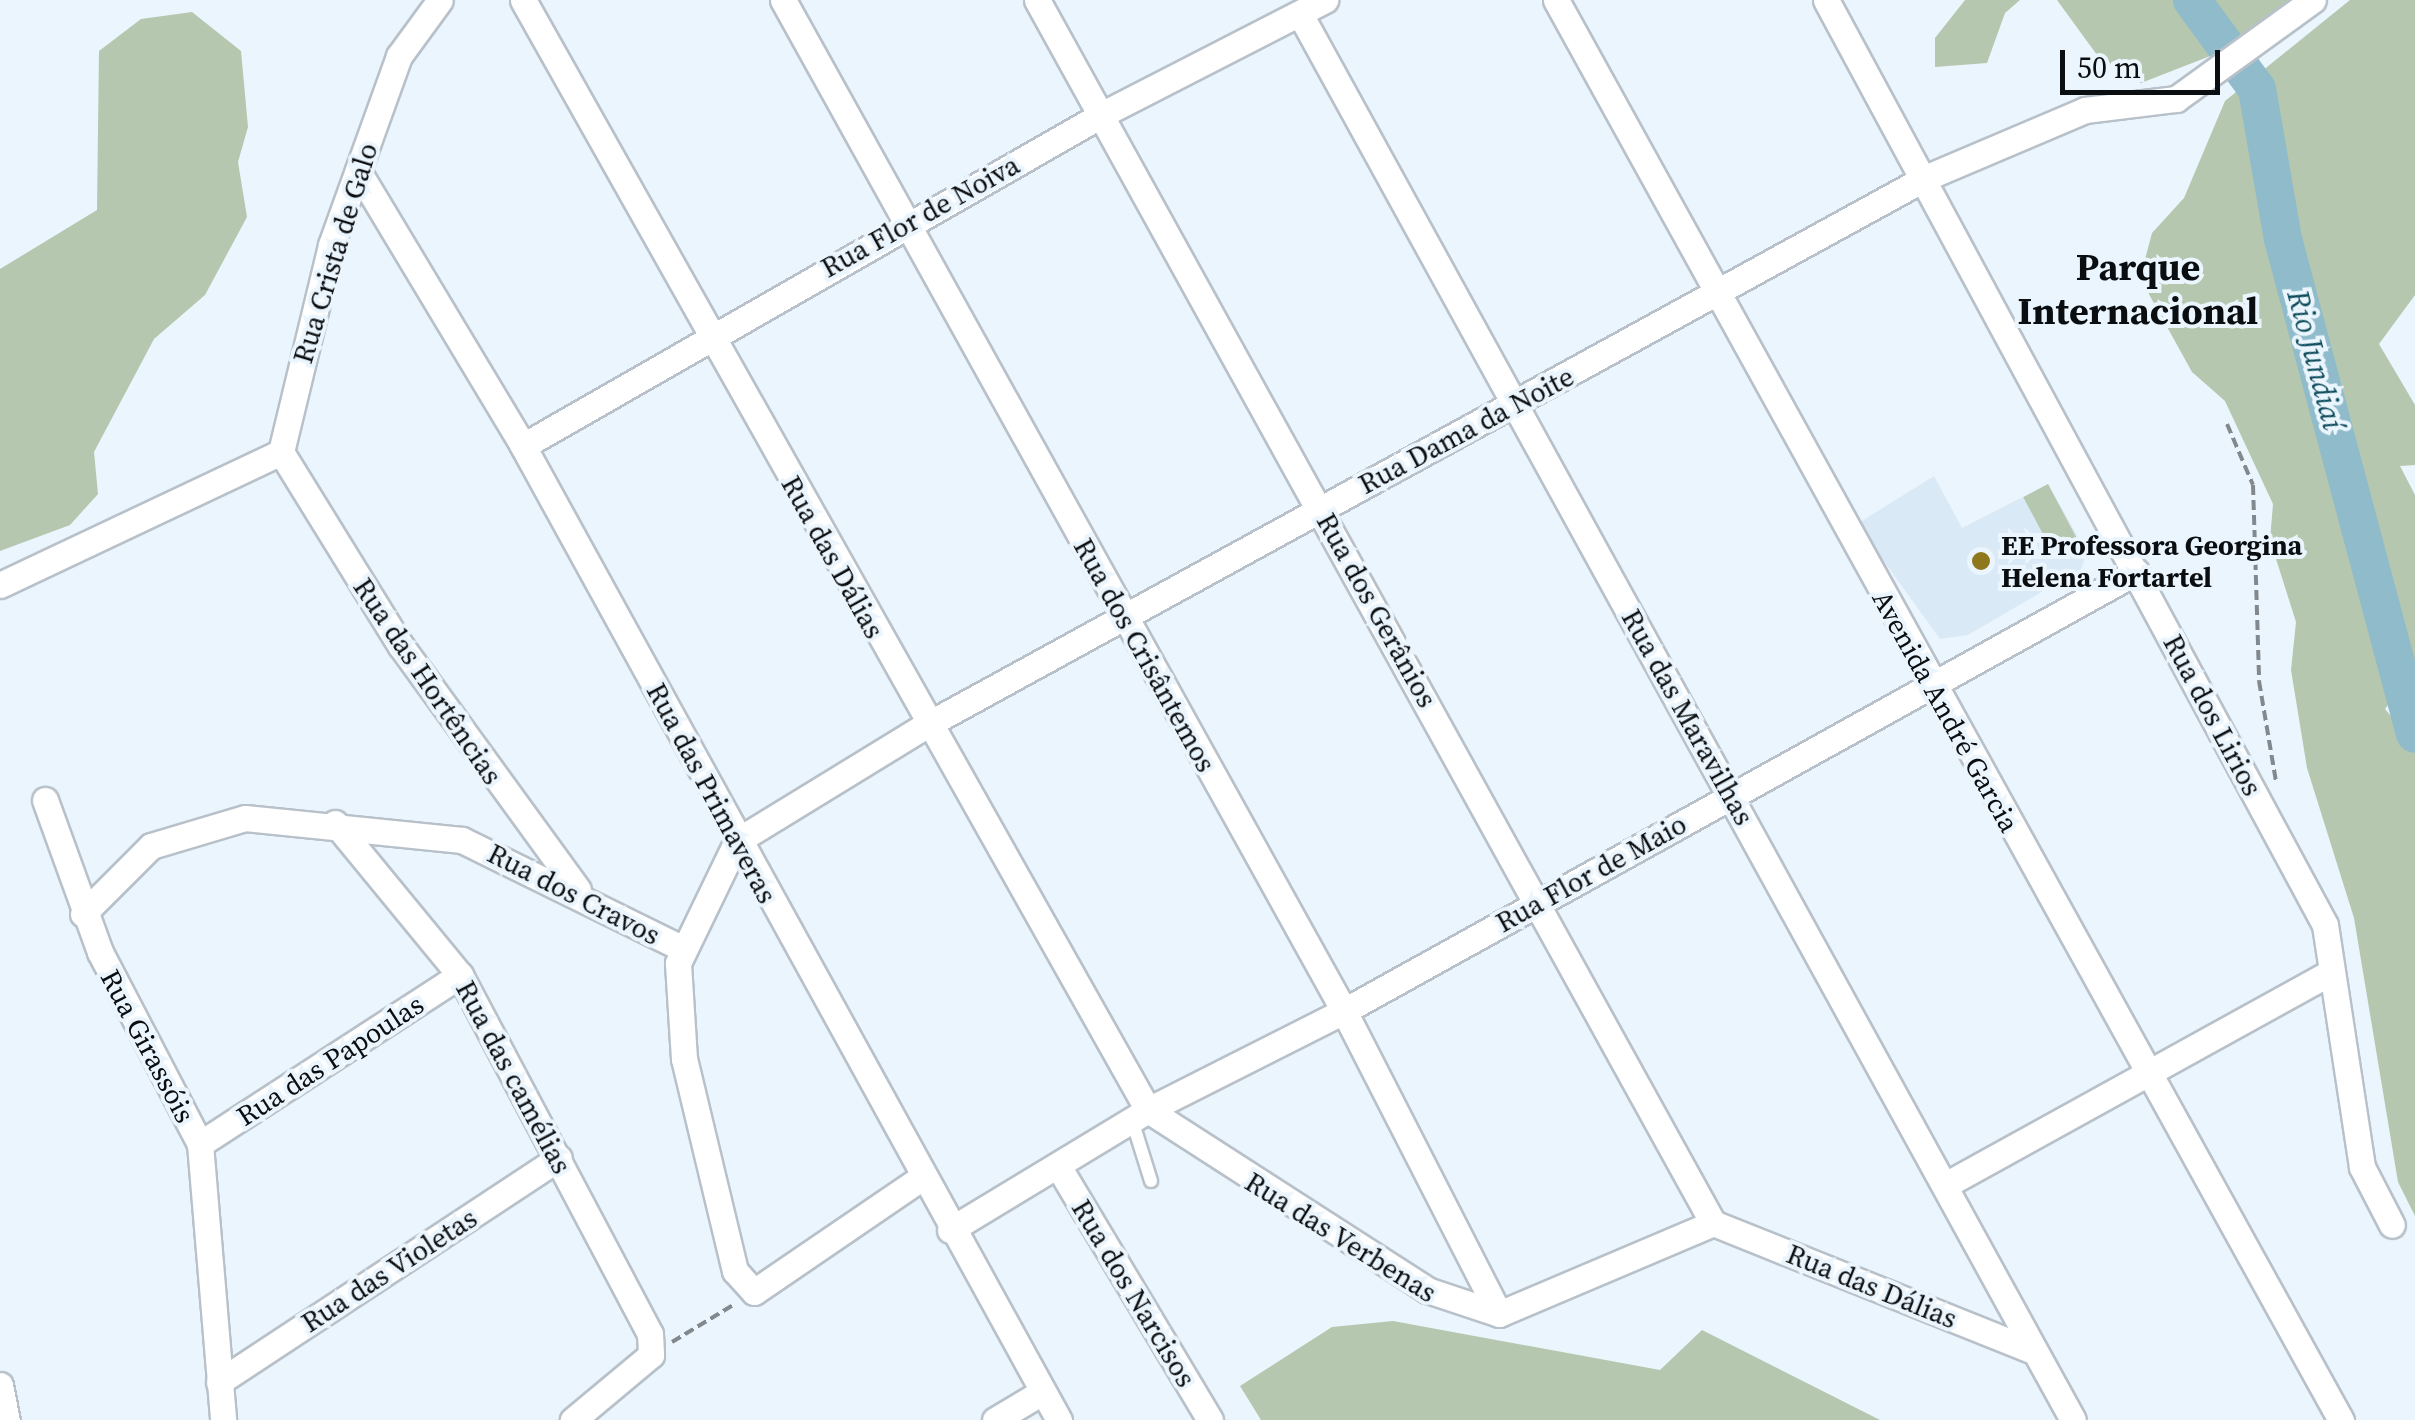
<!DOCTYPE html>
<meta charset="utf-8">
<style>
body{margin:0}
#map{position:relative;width:2415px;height:1420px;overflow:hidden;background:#ebf5fd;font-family:"Source Serif 4",serif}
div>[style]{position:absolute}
.built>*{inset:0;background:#dae9f6}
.green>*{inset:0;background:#b5c7ae;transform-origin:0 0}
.river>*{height:38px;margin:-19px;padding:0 19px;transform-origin:19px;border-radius:19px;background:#8fbbca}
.path>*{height:4px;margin-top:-2px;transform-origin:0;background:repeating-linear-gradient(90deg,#82898e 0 10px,transparent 0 15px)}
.roads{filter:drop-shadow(2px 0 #b8c1c9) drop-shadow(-2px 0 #b8c1c9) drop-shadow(0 2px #b8c1c9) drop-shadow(0 -2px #b8c1c9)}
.service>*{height:12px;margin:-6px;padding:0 6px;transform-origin:6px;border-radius:6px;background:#fff}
.minor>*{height:25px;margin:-12.5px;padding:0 12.5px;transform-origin:12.5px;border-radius:12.5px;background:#fff}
.dots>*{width:28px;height:28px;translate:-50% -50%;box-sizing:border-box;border:5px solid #ebf5fd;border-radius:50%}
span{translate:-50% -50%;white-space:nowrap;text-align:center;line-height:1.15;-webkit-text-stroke:8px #ebf5fd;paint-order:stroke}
.street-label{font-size:28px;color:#0b0e10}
.poi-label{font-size:28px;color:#0b0e10;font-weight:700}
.left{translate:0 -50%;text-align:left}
.water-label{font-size:30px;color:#0e4c5c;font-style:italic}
.district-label{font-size:38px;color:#0b0e10;font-weight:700}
.scale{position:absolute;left:2060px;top:50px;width:160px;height:45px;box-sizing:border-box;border:5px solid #0b0e10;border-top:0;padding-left:12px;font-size:30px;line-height:35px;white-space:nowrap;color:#0b0e10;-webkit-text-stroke:8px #ebf5fd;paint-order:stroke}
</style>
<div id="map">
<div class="built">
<i style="clip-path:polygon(1934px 476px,1962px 528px,2048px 484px,2087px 553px,2081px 569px,1968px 635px,1940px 639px,1857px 524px)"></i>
</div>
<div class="green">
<i style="clip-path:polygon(1965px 0,2020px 0,2005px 13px,1987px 63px,1935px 67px,1935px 38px)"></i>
<i style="clip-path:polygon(2057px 0,2295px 0,2241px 44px,2141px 83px,2097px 55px)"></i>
<i style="clip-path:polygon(2350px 0,2415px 0,2415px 295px,2379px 344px,2415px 405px,2415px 465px,2400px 466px,2415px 495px,2415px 669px,2385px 709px,2415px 745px,2415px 1216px,2398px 1182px,2354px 918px,2307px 768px,2291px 670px,2296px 622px,2270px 540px,2273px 504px,2225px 401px,2192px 372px,2140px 278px,2152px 233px,2184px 198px,2225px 101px)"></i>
<i style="clip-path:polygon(192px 12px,241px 51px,248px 127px,238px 162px,247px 217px,205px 295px,154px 339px,94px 452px,98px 494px,70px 525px,0 551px,0 269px,97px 210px,99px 51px,141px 19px)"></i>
<i style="left:2048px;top:484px;width:69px;height:28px;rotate:62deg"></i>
<i style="clip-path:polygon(1393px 1321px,1660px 1370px,1702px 1330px,1880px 1420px,1261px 1420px,1240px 1386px,1332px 1327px)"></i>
</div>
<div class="river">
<i style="left:2192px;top:0;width:110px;rotate:53.9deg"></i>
<i style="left:2257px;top:89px;width:152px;rotate:80.2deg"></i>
<i style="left:2283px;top:239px;width:512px;rotate:75.07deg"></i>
</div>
<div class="path">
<i style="left:2227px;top:424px;width:66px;rotate:66.9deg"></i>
<i style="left:2253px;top:485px;width:196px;rotate:88.2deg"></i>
<i style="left:2259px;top:681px;width:102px;rotate:80.4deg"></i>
<i style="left:672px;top:1342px;width:71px;rotate:-31.2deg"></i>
</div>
<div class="roads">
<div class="service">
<i style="left:1132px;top:1120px;width:64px;rotate:72.7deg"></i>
</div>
<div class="minor">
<i style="left:523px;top:0;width:1274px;rotate:60.62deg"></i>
<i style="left:1148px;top:1110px;width:332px;rotate:32.8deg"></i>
<i style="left:1427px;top:1290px;width:76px;rotate:18.4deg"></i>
<i style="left:1499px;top:1314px;width:233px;rotate:-23deg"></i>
<i style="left:783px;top:0;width:1156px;rotate:60.97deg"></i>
<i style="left:1344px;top:1011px;width:340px;rotate:62.9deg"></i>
<i style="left:1037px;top:0;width:1397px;rotate:61.07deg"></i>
<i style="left:1556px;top:0;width:1623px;rotate:61.07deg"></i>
<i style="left:1826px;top:0;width:1051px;rotate:61.65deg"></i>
<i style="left:2325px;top:925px;width:245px;rotate:81.3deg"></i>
<i style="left:2362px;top:1167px;width:65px;rotate:62.7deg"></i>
<i style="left:1300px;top:14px;width:1604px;rotate:61.2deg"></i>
<i style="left:358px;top:171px;width:321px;rotate:59deg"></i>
<i style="left:523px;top:446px;width:1112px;rotate:61.18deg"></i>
<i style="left:523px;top:446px;width:668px;rotate:-29.79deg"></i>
<i style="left:1103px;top:114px;width:250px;rotate:-27.2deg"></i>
<i style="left:281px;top:452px;width:228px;rotate:58.3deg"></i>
<i style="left:401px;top:646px;width:301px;rotate:54deg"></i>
<i style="left:0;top:585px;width:311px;rotate:-25.3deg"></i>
<i style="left:281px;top:452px;width:213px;rotate:-76.4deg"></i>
<i style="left:331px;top:245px;width:201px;rotate:-70.2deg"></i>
<i style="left:399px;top:56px;width:69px;rotate:-53.8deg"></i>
<i style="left:45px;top:800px;width:162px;rotate:70.1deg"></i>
<i style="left:100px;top:952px;width:216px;rotate:62.5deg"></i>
<i style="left:200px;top:1144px;width:277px;rotate:85.2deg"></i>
<i style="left:335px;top:823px;width:197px;rotate:50.6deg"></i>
<i style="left:460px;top:975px;width:406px;rotate:62.1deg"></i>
<i style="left:650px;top:1334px;width:21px;rotate:87deg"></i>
<i style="left:651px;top:1355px;width:102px;rotate:140.2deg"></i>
<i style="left:83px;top:914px;width:96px;rotate:-45deg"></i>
<i style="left:151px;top:846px;width:98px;rotate:-16.6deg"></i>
<i style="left:245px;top:818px;width:218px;rotate:5.8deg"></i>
<i style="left:462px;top:840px;width:242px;rotate:26.2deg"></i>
<i style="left:200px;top:1144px;width:310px;rotate:-33deg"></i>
<i style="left:1058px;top:1166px;width:296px;rotate:59.1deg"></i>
<i style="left:921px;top:1178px;width:202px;rotate:145.7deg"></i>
<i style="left:754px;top:1292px;width:28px;rotate:-132deg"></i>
<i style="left:735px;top:1271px;width:218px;rotate:-103.5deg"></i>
<i style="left:684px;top:1059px;width:96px;rotate:-93.6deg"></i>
<i style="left:678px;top:963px;width:136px;rotate:-64.2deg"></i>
<i style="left:737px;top:841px;width:220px;rotate:-31.5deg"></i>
<i style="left:925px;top:726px;width:1140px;rotate:-28.72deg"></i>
<i style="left:1925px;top:178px;width:174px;rotate:-23deg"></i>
<i style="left:2085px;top:110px;width:92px;rotate:-6.9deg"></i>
<i style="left:2176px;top:99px;width:169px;rotate:-35.9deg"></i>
<i style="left:1949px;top:1183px;width:436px;rotate:-28.9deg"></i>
<i style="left:1713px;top:1223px;width:342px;rotate:21.8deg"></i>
<i style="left:950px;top:1230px;width:232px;rotate:-31.2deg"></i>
<i style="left:1148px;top:1110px;width:220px;rotate:-26.8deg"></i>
<i style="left:1344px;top:1011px;width:906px;rotate:-29deg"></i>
<i style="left:219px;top:1382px;width:407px;rotate:-33.4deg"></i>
<i style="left:0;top:1385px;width:36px;rotate:79deg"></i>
<i style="left:995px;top:1420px;width:55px;rotate:-30.8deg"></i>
</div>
</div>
<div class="dots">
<i style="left:1981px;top:561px;background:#8e771c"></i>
</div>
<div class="street-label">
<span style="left:920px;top:216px;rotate:-29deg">Rua Flor de Noiva</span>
<span style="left:335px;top:253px;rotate:-73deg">Rua Crista de Galo</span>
<span style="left:1466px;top:430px;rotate:-28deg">Rua Dama da Noite</span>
<span style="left:833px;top:557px;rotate:61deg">Rua das Dálias</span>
<span style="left:1377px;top:610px;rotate:61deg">Rua dos Gerânios</span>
<span style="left:1145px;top:655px;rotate:61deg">Rua dos Crisântemos</span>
<span style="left:428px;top:681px;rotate:56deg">Rua das Hortências</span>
<span style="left:1946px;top:711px;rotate:61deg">Avenida André Garcia</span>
<span style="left:2213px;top:715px;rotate:62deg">Rua dos Lirios</span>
<span style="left:1688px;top:717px;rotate:61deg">Rua das Maravilhas</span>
<span style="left:712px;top:793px;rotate:62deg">Rua das Primaveras</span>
<span style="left:1591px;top:873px;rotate:-29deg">Rua Flor de Maio</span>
<span style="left:574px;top:894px;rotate:27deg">Rua dos Cravos</span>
<span style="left:148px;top:1046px;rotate:62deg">Rua Girassóis</span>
<span style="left:330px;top:1060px;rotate:-33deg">Rua das Papoulas</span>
<span style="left:514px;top:1077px;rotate:62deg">Rua das camélias</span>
<span style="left:1341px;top:1237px;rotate:32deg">Rua das Verbenas</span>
<span style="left:389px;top:1270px;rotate:-33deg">Rua das Violetas</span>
<span style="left:1872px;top:1286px;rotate:22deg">Rua das Dálias</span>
<span style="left:1134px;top:1293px;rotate:59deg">Rua dos Narcisos</span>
</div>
<div class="poi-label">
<span class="left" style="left:2001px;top:561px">EE Professora Georgina<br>Helena Fortartel</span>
</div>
<div class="water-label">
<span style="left:2315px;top:360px;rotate:75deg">Rio Jundiaí</span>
</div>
<div class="district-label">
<span style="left:2138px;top:290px">Parque<br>Internacional</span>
</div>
<div class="scale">50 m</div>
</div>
